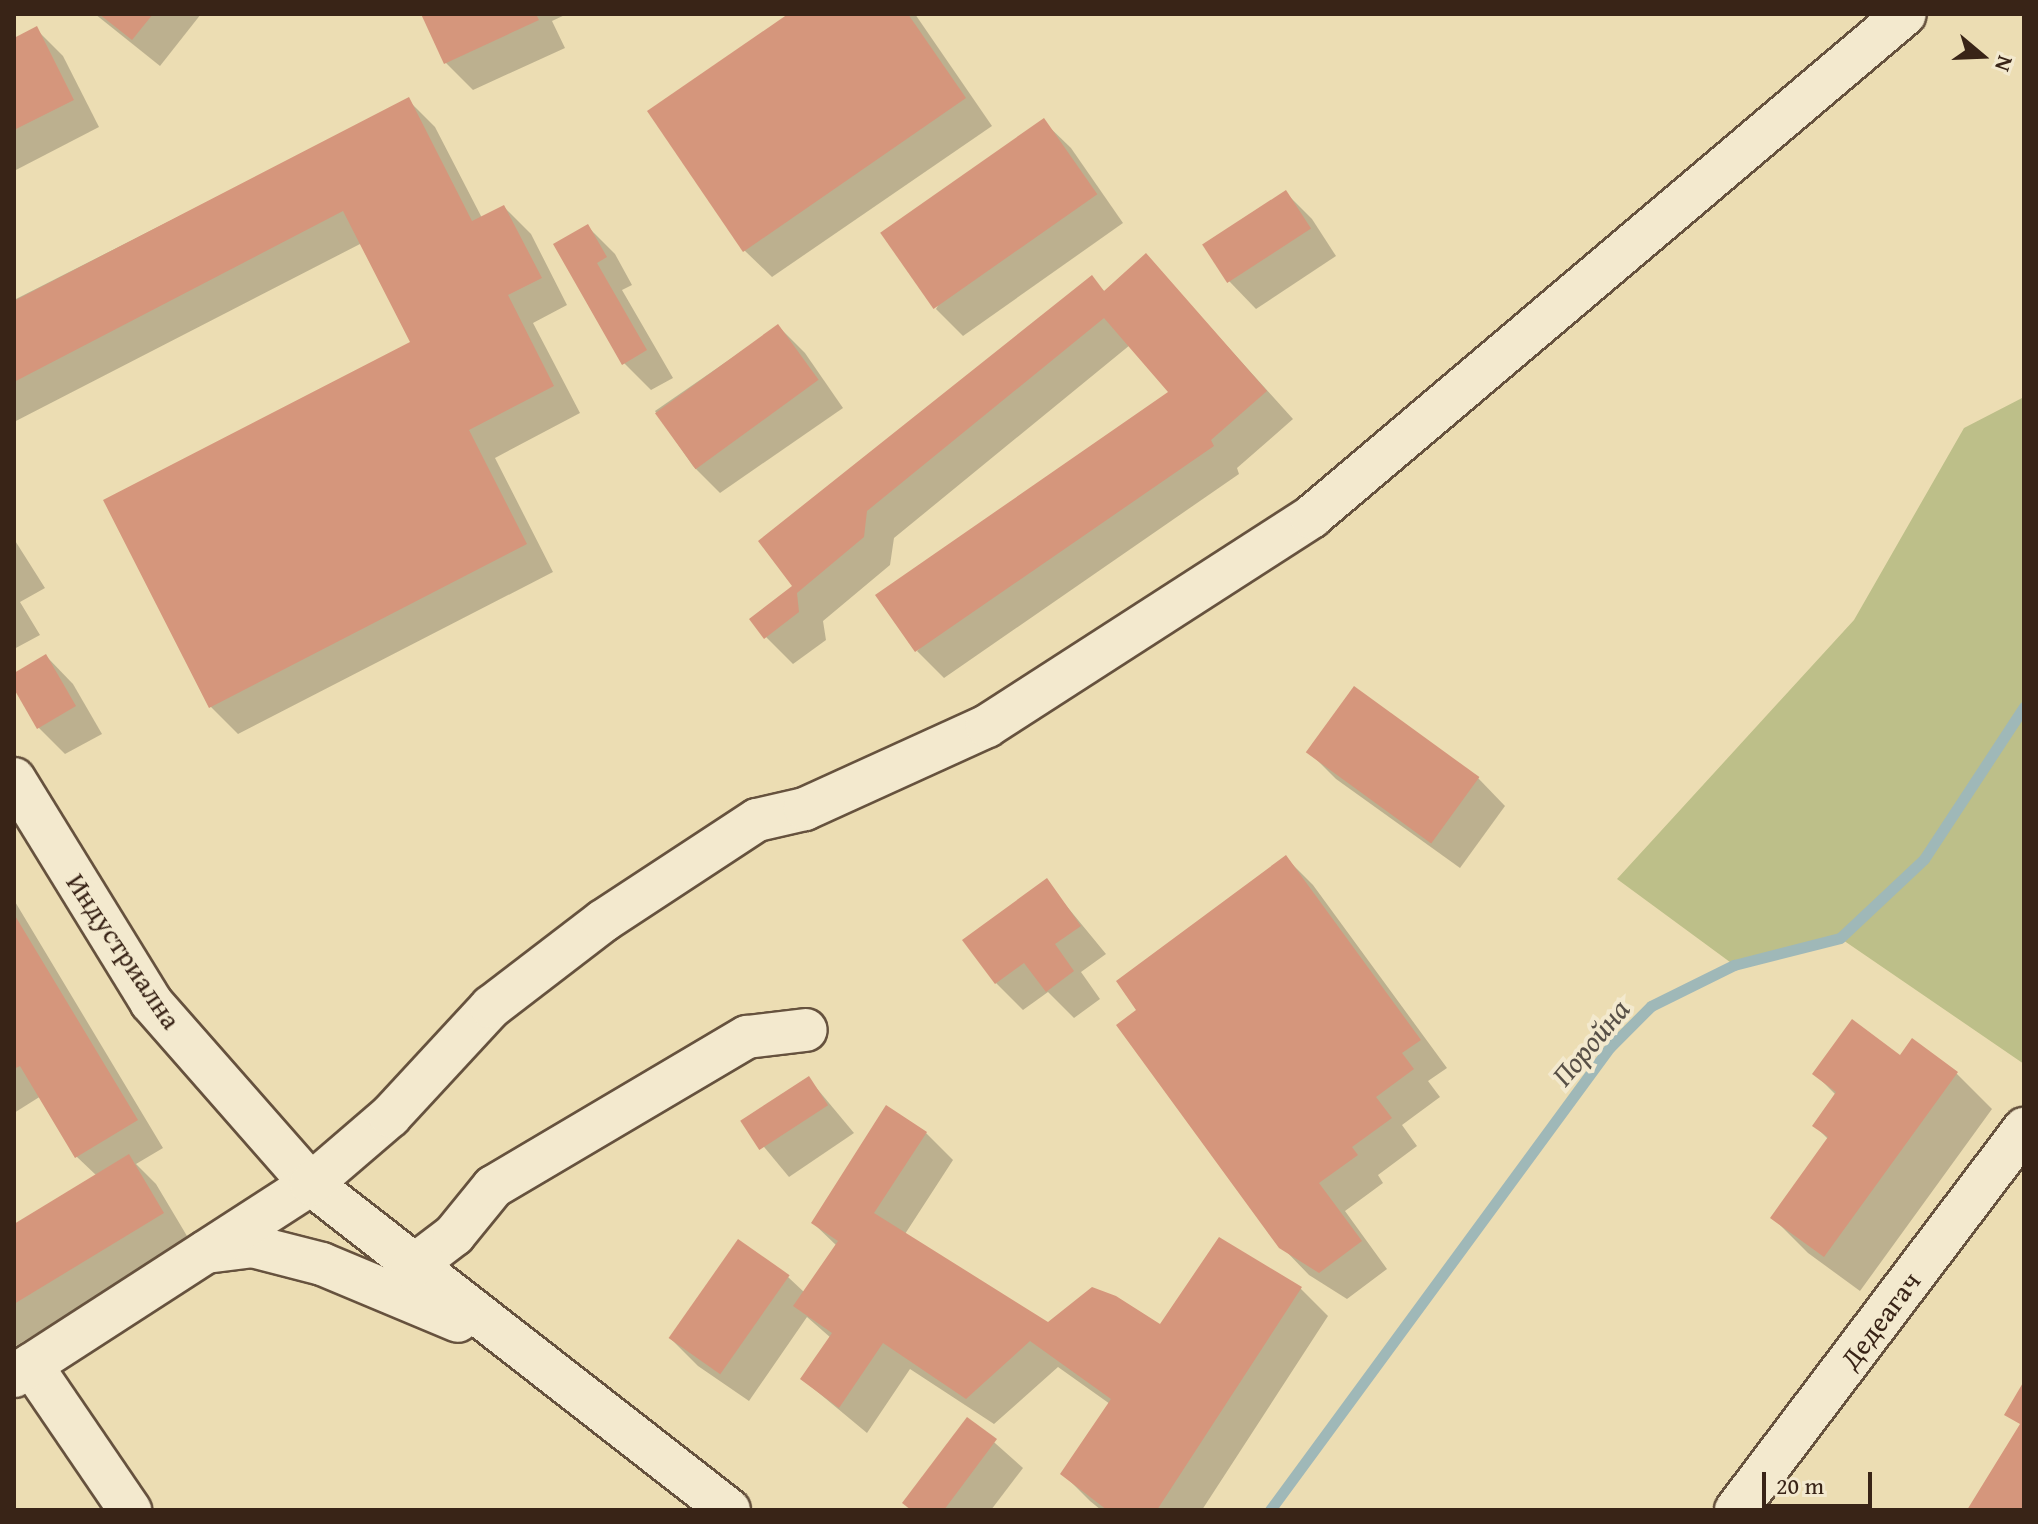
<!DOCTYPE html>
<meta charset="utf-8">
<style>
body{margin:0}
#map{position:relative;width:2038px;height:1524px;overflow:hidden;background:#ecddb3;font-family:"Gentium Book Plus",serif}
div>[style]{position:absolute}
.green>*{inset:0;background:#bdbf89}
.shadow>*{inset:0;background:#0003}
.stream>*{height:11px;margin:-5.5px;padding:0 5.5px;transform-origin:5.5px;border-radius:5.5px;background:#9fb8b8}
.building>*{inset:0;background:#d5967c;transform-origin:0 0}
.roads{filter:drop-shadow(2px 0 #66523e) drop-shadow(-2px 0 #66523e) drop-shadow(0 2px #66523e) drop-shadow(0 -2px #66523e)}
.minor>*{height:42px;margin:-21px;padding:0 21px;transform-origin:21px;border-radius:21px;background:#f3e9ce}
span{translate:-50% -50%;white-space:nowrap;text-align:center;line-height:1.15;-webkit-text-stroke:8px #f3e9ce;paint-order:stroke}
.street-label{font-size:28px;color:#392417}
.water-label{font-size:30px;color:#585047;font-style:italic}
.frame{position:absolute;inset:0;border:16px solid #392417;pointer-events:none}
.north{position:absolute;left:1942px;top:16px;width:80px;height:80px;-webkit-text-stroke:6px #f3e9ce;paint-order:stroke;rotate:109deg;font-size:22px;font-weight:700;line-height:32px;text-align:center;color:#392417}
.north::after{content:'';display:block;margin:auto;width:28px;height:36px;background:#392417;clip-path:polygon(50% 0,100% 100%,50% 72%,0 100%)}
.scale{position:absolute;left:1762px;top:1472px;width:110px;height:36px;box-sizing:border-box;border:4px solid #392417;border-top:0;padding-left:10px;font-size:24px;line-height:28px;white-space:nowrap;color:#392417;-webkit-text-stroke:6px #f3e9ce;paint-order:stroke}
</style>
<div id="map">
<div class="green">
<i style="clip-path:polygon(2024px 397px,2024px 1064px,1840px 938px,1734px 965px,1617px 879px,1854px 620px,1964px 428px)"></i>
</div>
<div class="shadow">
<i style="clip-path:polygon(95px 14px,201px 14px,160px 66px)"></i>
<i style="clip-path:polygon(424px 14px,567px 14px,552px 21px,565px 48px,473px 90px,446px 63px)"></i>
<i style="clip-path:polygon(791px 14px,915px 14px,992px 126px,772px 277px,744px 250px)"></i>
<i style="clip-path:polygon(36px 29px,63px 56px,99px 127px,14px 171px,14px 40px)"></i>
<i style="clip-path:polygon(408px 100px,435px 127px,482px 218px,504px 207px,531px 234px,567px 305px,533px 323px,580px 413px,495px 458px,553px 572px,238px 734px,211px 707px,106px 501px,413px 343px,362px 243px,14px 422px,14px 300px)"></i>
<i style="clip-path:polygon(1043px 121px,1071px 148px,1123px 223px,963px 336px,936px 309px)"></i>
<i style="clip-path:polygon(1285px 192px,1312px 219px,1336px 256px,1256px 309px,1229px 281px)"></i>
<i style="clip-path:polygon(588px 227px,615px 254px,632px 285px,622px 290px,673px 378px,651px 390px,624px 363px,556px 245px)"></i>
<i style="clip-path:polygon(1146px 256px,1293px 419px,1237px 468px,1239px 474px,944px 678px,917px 651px,1171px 392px,1130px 345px,894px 538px,890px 565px,823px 621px,826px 640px,793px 664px,766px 637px,794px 587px,761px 541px,1091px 278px,1105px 292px)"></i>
<i style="clip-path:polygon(778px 326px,805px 353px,843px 408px,720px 493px,693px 466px,655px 411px)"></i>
<i style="clip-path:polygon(14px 539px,45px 588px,20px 602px,40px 635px,14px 649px)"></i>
<i style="clip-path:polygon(46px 656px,73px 684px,102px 734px,65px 754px,38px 727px,14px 685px,14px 675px)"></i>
<i style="clip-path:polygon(1309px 752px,1478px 778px,1505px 806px,1460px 868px,1336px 779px)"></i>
<i style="clip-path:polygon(1286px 858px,1313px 885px,1447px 1068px,1428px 1081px,1440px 1097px,1402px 1125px,1417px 1146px,1378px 1175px,1383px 1183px,1345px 1211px,1387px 1269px,1347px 1299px,1309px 1275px,1281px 1246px,1139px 1011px)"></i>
<i style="clip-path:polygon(1046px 881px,1106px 954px,1081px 972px,1100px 999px,1074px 1018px,1048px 992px,1023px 1010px,996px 983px)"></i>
<i style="clip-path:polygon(14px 900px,163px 1148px,136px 1164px,156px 1184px,190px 1241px,14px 1347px,14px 1226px,97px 1176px,77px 1157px,41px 1096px,14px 1113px)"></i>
<i style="clip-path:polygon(1901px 1057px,1957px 1074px,1992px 1109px,1860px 1291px,1808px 1253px,1773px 1218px,1829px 1140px,1815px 1126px,1836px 1095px,1815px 1074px)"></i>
<i style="clip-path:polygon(809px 1079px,854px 1133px,789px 1177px,744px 1123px)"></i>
<i style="clip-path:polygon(926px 1133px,953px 1160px,905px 1234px,1049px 1325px,1161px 1327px,1219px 1240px,1301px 1289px,1328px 1316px,1202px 1510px,1101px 1510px,1090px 1501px,1063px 1474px,1110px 1404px,1058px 1367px,994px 1424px,910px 1369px,867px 1433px,802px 1379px,831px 1338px,807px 1317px,749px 1401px,698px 1366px,671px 1339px,788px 1277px,805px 1293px,837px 1246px,813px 1223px)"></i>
<i style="clip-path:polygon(968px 1419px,1023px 1468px,991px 1510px,912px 1510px)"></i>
</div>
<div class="stream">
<i style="left:1270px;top:1510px;width:574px;rotate:-53.71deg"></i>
<i style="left:1610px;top:1047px;width:58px;rotate:-45deg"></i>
<i style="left:1651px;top:1006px;width:93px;rotate:-26.3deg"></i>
<i style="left:1734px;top:965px;width:109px;rotate:-14.3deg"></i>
<i style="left:1840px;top:938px;width:115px;rotate:-43.2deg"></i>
<i style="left:1924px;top:859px;width:182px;rotate:-56.7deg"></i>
</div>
<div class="building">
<i style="clip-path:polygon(99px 14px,153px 14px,132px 40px)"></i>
<i style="clip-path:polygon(421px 14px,536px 14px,539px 20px,444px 64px)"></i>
<i style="clip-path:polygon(788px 14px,908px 14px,966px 98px,743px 252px,647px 111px)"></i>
<i style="clip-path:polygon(37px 26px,74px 100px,14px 130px,14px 38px)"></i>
<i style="clip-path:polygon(409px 97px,472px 221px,504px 205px,542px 278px,508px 295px,554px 386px,469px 430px,527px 544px,209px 708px,103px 500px,410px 342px,343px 211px,14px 382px,14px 301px)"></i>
<i style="left:1044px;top:118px;width:93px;height:200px;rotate:55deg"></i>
<i style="left:1286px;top:190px;width:46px;height:100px;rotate:57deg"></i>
<i style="clip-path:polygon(588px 224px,607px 257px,597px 263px,647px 350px,622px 365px,553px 244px)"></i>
<i style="clip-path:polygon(1146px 253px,1267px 391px,1211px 440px,1214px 446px,915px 652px,875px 595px,1168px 392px,1104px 318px,867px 511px,864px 537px,797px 593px,799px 612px,764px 639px,749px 619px,792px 586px,758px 541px,1092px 275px,1104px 291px)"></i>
<i style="left:778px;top:324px;width:69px;height:152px;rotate:54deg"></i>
<i style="clip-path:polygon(46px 654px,76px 706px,37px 729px,14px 689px,14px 673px)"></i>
<i style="left:1354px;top:686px;width:155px;height:82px;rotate:36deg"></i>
<i style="clip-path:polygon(1286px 855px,1421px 1040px,1402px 1053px,1414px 1069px,1376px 1097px,1392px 1118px,1352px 1147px,1358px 1155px,1319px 1183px,1362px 1241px,1319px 1273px,1279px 1248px,1116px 1025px,1136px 1010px,1116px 981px)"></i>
<i style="clip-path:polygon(1047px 878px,1081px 926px,1055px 944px,1074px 971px,1046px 992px,1024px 963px,995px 984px,962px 940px)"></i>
<i style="clip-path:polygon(14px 914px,138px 1120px,75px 1158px,20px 1066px,14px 1069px)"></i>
<i style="clip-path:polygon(1852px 1019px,1900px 1055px,1912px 1038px,1958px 1072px,1824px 1257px,1770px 1218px,1828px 1137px,1812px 1126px,1836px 1092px,1812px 1074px)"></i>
<i style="left:809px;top:1076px;width:35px;height:82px;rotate:57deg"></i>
<i style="clip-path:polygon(886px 1105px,927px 1132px,874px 1213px,1048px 1322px,1092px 1287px,1116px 1296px,1160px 1324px,1219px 1237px,1302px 1287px,1157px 1510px,1107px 1510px,1060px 1474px,1111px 1399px,1030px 1341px,966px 1399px,883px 1343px,839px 1408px,800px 1379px,832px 1333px,793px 1306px,838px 1241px,811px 1223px)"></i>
<i style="clip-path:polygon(129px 1154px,164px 1213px,14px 1304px,14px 1224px)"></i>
<i style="left:738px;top:1239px;width:63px;height:121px;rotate:35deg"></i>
<i style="clip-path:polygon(2024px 1381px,2024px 1510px,1967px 1510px,2020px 1424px,2004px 1415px)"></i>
<i style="clip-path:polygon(967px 1417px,997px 1439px,944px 1510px,911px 1510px,902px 1503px)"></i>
</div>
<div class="roads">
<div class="minor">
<i style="left:14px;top:779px;width:262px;rotate:58.4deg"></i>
<i style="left:151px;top:1002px;width:242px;rotate:48.7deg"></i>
<i style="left:311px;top:1184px;width:530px;rotate:37.95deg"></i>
<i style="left:206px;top:1252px;width:46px;rotate:-7.4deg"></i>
<i style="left:252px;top:1246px;width:72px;rotate:14.4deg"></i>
<i style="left:322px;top:1264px;width:147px;rotate:22.7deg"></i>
<i style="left:412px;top:1267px;width:53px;rotate:-37.3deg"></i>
<i style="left:454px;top:1235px;width:62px;rotate:-50.9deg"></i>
<i style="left:493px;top:1187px;width:295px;rotate:-30.6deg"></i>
<i style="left:747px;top:1037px;width:59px;rotate:-6.8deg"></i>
<i style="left:31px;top:1365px;width:176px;rotate:55.7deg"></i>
<i style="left:14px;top:1376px;width:354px;rotate:-32.9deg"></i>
<i style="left:311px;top:1184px;width:104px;rotate:-40.7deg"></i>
<i style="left:390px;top:1116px;width:149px;rotate:-47.2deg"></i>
<i style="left:491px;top:1007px;width:141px;rotate:-37.5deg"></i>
<i style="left:603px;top:921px;width:184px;rotate:-33.3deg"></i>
<i style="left:757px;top:820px;width:49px;rotate:-12.9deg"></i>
<i style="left:805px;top:809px;width:200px;rotate:-24.5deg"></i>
<i style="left:987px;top:726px;width:386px;rotate:-32.8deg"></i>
<i style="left:1311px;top:517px;width:778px;rotate:-40.26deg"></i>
<i style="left:1736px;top:1510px;width:478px;rotate:-52.9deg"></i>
</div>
</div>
<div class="street-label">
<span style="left:124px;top:951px;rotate:56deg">Индустриална</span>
<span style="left:1880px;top:1320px;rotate:-53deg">Дедеагач</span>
</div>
<div class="water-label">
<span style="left:1590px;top:1042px;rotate:-50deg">Поройна</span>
</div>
<div class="frame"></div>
<div class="north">N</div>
<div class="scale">20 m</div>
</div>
